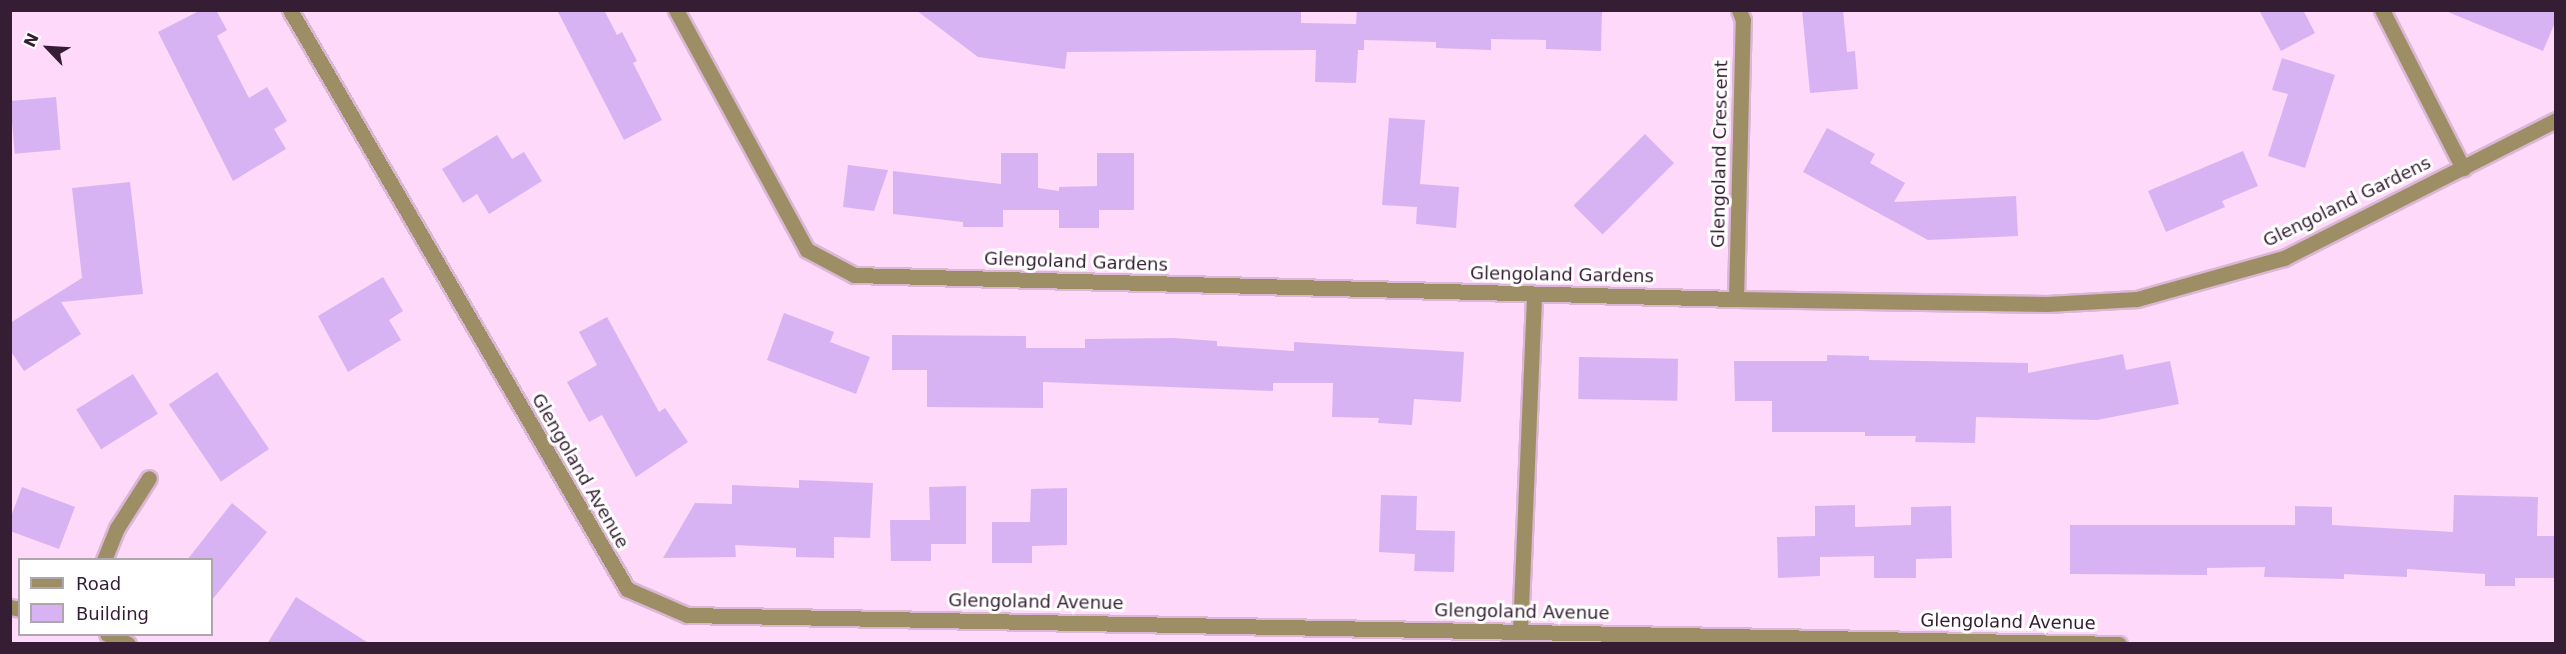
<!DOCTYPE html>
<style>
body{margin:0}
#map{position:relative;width:2566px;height:654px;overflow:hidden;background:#fed9f9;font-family:"DejaVu Sans",sans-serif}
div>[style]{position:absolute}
.building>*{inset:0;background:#d8b3f3;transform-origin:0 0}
.roads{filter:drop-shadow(2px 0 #dab7d5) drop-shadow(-2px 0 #dab7d5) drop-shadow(0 2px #dab7d5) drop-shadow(0 -2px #dab7d5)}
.street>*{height:15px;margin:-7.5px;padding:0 7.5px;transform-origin:7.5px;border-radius:7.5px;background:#9e8e65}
span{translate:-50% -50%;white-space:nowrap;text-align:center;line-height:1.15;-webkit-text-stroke:6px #fff;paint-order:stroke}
.street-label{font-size:18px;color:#351e33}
.frame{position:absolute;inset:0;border:12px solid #351e33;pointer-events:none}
.legend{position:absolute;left:18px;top:558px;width:195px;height:78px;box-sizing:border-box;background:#fff;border:2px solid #aea5ad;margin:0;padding:8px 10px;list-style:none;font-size:18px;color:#351e33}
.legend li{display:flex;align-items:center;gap:12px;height:30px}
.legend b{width:30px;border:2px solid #aea5ad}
.north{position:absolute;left:18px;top:18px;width:60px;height:60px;-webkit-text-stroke:4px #fff;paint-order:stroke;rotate:295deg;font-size:16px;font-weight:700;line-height:24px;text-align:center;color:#351e33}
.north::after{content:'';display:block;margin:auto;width:21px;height:27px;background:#351e33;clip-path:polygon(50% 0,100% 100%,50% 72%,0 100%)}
</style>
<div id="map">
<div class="building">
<i style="clip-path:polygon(201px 10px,216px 10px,227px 30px,217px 36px,249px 98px,267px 87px,287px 121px,274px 129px,286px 149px,233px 181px,158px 32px)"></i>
<i style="clip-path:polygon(557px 10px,604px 10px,617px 35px,622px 32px,637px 61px,633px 63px,662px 120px,624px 140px)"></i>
<i style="clip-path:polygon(916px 10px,1301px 10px,1301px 23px,1356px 24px,1357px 10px,1602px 10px,1601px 51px,1546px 49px,1546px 40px,1491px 39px,1491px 50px,1436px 48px,1436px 42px,1364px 40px,1364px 50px,1358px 50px,1356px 83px,1315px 82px,1316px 50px,1067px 52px,1065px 69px,978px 57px)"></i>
<i style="clip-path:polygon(1802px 10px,1843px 10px,1847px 52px,1855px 51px,1858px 89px,1810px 93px)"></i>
<i style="clip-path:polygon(2259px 10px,2303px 10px,2315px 33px,2281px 51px)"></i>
<i style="clip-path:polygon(2443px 10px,2556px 10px,2556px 20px,2543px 51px)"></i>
<i style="clip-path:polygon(2282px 58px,2335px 75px,2305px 168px,2268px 156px,2288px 94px,2272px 90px)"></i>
<i style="left:56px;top:97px;width:53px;height:46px;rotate:85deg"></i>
<i style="clip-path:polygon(1389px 118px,1425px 120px,1420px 184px,1459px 187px,1456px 228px,1416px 224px,1417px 207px,1382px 205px)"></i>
<i style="clip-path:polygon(1827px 128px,1875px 154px,1870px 163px,1905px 183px,1894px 202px,2016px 196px,2018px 236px,1928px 240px,1803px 172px)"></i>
<i style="left:1645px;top:134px;width:41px;height:101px;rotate:45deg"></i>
<i style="clip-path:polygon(497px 135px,512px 159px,524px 152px,542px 181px,489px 214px,477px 194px,463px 203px,442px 169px)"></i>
<i style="clip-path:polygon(2243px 151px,2258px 186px,2222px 201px,2225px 207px,2166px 232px,2148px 191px)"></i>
<i style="clip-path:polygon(1001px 153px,1038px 153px,1038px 188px,1059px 191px,1059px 187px,1097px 186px,1097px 153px,1134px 153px,1134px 210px,1099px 210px,1099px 228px,1059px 228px,1059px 210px,1003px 210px,1003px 227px,963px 227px,963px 222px,893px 214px,893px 171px,1001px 184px)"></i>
<i style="clip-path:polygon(848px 165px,888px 170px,874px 211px,843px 207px)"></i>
<i style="clip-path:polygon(130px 182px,143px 294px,61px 302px,81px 334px,24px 371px,10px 350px,10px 323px,82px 278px,72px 188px)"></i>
<i style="clip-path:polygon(383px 277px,403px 311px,389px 320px,401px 340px,348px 372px,318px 316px)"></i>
<i style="clip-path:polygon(784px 313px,834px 332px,830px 342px,870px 357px,856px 394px,767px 360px)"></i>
<i style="clip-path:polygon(607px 317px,659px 412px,665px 408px,688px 442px,636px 477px,602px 415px,589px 422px,567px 382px,597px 365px,579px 332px)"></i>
<i style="clip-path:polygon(892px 335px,1026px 336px,1026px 348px,1085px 348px,1085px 339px,1173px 338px,1217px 341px,1217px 346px,1294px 351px,1294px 342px,1464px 352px,1461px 402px,1414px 399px,1412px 425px,1378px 423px,1379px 418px,1332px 417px,1333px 383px,1273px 383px,1273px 391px,1043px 382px,1043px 408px,927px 407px,927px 370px,892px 370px)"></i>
<i style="clip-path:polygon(2123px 354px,2126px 370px,2170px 361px,2179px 404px,2097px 420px,1976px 417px,1975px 443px,1915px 442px,1916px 436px,1865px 436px,1865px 432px,1772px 432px,1772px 401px,1735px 401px,1734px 361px,1827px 361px,1827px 355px,1869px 356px,1869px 360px,2028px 363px,2028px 373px)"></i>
<i style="left:1579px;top:357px;width:99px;height:42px;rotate:1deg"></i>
<i style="left:217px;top:372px;width:93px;height:58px;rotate:56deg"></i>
<i style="left:133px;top:374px;width:47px;height:67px;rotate:58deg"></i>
<i style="clip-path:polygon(799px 480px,873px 483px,870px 538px,834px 537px,834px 558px,796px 557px,796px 548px,735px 545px,736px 557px,663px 558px,695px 503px,732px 504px,732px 485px,799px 488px)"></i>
<i style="clip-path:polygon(966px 486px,966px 544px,931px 544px,931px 561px,891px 561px,890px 520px,930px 520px,929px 487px)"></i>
<i style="clip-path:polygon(22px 487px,75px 507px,59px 549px,10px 531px,10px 519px)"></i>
<i style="clip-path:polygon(1067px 488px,1067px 545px,1032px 546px,1032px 563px,992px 563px,992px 522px,1030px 522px,1031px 489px)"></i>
<i style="clip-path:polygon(1381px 495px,1417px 496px,1416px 530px,1455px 531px,1454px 572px,1414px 571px,1415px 554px,1379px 552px)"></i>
<i style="clip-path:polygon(2454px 495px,2538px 497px,2537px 536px,2556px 536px,2556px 578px,2515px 578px,2515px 586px,2485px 586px,2485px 574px,2407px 569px,2407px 577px,2344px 574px,2344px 579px,2264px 577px,2265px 567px,2207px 568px,2207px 575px,2070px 574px,2070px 525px,2295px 525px,2295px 506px,2332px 507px,2332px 525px,2453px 532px)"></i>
<i style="clip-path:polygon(232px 503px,267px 532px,212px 600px,212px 560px,187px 560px)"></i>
<i style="clip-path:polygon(1855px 505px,1855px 527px,1911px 525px,1911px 507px,1951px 506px,1952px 558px,1916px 559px,1916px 578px,1874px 578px,1874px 556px,1820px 557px,1820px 576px,1778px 578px,1777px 537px,1815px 536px,1815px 506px)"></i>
<i style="clip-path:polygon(296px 597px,370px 644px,267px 644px)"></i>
</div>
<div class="roads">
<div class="street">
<i style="left:290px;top:10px;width:670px;rotate:59.8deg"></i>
<i style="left:627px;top:589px;width:65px;rotate:23.4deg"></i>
<i style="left:687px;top:615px;width:1432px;rotate:1.16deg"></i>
<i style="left:676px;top:10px;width:273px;rotate:61.4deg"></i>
<i style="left:807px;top:250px;width:53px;rotate:28deg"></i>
<i style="left:854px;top:275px;width:882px;rotate:1.56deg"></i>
<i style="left:1736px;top:299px;width:311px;rotate:0.9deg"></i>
<i style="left:2047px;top:304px;width:90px;rotate:-3.2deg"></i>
<i style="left:2137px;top:299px;width:153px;rotate:-15.6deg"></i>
<i style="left:2284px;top:258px;width:305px;rotate:-26.9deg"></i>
<i style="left:2382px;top:10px;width:178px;rotate:62.9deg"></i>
<i style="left:1736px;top:299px;width:279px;rotate:-88.6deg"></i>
<i style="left:1743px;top:20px;width:11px;rotate:-112deg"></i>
<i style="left:104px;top:560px;width:35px;rotate:-68deg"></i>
<i style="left:117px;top:528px;width:59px;rotate:-57.4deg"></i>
<i style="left:10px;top:607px;width:10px;rotate:11deg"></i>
<i style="left:1520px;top:631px;width:337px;rotate:-87.6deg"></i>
<i style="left:107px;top:634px;width:23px;rotate:25deg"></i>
</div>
</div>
<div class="street-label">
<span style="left:1720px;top:154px;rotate:-89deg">Glengoland Crescent</span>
<span style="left:2347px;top:202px;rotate:-26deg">Glengoland Gardens</span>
<span style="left:1076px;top:262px;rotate:2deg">Glengoland Gardens</span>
<span style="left:1562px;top:275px;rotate:1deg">Glengoland Gardens</span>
<span style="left:580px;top:471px;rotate:60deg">Glengoland Avenue</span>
<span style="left:1036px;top:602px;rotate:1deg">Glengoland Avenue</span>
<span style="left:1522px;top:612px;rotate:1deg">Glengoland Avenue</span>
<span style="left:2008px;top:622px;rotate:1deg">Glengoland Avenue</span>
</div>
<div class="frame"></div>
<ul class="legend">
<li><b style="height:8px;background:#9e8e65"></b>Road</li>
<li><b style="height:16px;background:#d8b3f3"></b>Building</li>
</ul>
<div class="north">N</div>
</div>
